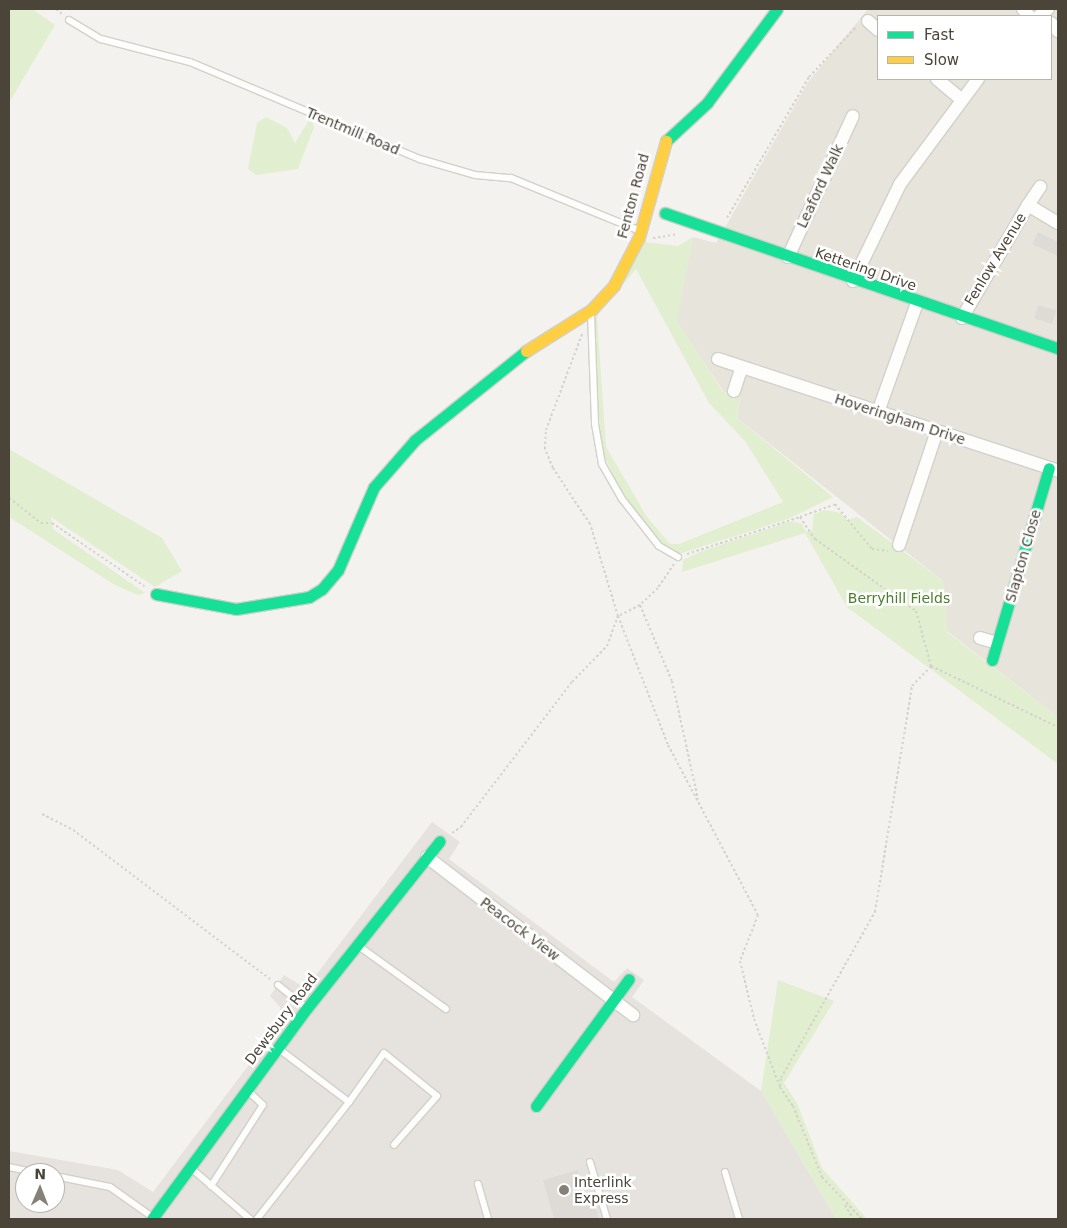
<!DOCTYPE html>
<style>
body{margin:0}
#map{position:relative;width:1067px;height:1228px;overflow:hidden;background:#f4f2ee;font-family:"DejaVu Sans",sans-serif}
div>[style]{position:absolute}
.residential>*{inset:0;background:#e7e4dc}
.industrial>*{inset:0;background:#e6e2de}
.green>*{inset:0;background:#e1eecf}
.building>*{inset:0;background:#dedbd6;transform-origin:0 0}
.path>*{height:2px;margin-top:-1px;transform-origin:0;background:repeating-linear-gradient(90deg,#d3d2cc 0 2.5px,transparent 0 5px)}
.roads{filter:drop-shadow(1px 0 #d2d0cb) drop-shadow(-1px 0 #d2d0cb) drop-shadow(0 1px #d2d0cb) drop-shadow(0 -1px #d2d0cb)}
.lane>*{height:6px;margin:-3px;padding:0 3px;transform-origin:3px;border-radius:3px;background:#fdfdfc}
.street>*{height:12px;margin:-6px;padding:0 6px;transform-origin:6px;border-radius:6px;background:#fdfdfc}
.fast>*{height:11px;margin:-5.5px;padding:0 5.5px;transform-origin:5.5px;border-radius:5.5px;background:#16e098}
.slow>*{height:11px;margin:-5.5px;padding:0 5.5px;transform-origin:5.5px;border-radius:5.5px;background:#ffcf43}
.dots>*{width:14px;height:14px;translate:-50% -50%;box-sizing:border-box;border:2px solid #fff;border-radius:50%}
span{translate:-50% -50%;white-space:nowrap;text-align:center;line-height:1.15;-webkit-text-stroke:5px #fff;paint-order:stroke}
.street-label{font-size:14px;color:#4b4439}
.park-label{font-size:14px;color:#4a7f2a}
.poi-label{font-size:14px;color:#4b4439}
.left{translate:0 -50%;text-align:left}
.frame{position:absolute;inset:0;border:10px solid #4b4439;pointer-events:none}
.legend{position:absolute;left:877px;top:15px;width:175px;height:65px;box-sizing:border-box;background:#fff;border:1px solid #b7b4b0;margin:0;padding:6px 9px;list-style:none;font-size:15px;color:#4b4439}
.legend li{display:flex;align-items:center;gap:10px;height:25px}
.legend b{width:25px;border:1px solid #b7b4b0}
.north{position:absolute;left:15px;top:1163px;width:50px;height:50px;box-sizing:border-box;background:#fff;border:1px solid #b7b4b0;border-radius:50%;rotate:1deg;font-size:14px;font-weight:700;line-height:20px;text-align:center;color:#4b4439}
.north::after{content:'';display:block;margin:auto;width:18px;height:22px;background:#868178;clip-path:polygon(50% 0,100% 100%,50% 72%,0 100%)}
</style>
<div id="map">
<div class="residential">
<i style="clip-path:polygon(evenodd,868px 9px,1058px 9px,1058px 717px,947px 631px,943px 581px,737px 418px,740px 397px,724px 392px,676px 321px,693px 237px,716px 243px,808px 82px,868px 9px,878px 16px,1051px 16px,1051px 79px,878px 79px,878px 16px)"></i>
</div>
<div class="industrial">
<i style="clip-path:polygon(evenodd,432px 822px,460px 842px,449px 859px,614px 982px,627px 968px,644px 980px,632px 997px,761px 1091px,836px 1219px,9px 1219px,9px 1151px,118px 1170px,153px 1192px,281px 1022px,280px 1007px,270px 996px,284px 975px,302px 986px,310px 983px,432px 822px,25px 1173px,55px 1173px,55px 1203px,25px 1203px,25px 1173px)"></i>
</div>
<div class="green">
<i style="clip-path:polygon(9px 9px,32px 9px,55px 25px,9px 103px)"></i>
<i style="clip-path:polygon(266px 117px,287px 128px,295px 143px,311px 117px,314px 127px,298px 169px,256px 175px,248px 169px,257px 123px)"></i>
<i style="clip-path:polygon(evenodd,693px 237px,677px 321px,723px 392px,740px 397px,737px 418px,833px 497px,788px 519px,679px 554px,654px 538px,624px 497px,601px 449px,593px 317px,644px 242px,678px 246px,693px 237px,636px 269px,709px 403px,745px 441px,783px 502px,679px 544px,670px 544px,647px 517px,606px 447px,597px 316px,636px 269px)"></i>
<i style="clip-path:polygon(9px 449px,162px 538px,182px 571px,155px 587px,51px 517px,53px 529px,145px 593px,138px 595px,115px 585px,9px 517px)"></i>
<i style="clip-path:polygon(825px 510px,841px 513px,847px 520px,857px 517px,943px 581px,947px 632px,1058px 717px,1058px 764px,847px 607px,805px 533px,682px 572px,683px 560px,702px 551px,792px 521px,802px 524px,806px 532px,812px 531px,814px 514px)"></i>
<i style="clip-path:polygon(778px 980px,834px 1001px,784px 1083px,797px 1103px,822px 1168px,867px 1219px,836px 1219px,761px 1091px)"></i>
</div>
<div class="building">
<i style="clip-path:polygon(1038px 232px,1058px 242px,1058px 256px,1032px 244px)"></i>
<i style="left:1038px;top:305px;width:19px;height:14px;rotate:16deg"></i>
<i style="clip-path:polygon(578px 1170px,586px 1203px,594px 1201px,599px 1219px,554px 1219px,543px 1180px)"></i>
</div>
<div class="path">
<i style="left:56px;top:9px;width:8px;rotate:40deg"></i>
<i style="left:727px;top:218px;width:163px;rotate:-59.8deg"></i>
<i style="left:809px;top:77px;width:70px;rotate:-46.7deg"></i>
<i style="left:653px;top:238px;width:24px;rotate:-9deg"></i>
<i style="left:9px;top:498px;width:41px;rotate:38deg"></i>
<i style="left:41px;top:523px;width:11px"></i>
<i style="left:52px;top:523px;width:112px;rotate:34.4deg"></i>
<i style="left:800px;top:517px;width:37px;rotate:-20deg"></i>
<i style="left:835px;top:504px;width:58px;rotate:50.6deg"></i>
<i style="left:872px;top:549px;width:16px;rotate:7deg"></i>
<i style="left:687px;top:554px;width:119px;rotate:-18.1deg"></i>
<i style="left:800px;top:517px;width:27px;rotate:56deg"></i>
<i style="left:815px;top:539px;width:124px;rotate:35.5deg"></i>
<i style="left:916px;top:611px;width:57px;rotate:74.7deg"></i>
<i style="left:931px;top:666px;width:141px;rotate:25.7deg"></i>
<i style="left:674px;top:564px;width:29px;rotate:124deg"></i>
<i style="left:658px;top:588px;width:25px;rotate:137deg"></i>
<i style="left:640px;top:605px;width:25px;rotate:153deg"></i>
<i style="left:618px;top:616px;width:138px;rotate:68.8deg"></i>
<i style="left:668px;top:745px;width:192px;rotate:62.1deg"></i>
<i style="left:758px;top:915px;width:49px;rotate:111.4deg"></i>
<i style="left:740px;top:961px;width:60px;rotate:76.4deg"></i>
<i style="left:754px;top:1019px;width:73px;rotate:69.1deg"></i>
<i style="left:780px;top:1087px;width:23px;rotate:56deg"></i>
<i style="left:793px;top:1106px;width:77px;rotate:67.8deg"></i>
<i style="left:822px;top:1177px;width:58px;rotate:46.4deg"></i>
<i style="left:640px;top:605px;width:82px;rotate:67.2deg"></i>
<i style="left:672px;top:681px;width:121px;rotate:77.6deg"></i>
<i style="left:42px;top:814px;width:35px;rotate:27deg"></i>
<i style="left:73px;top:830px;width:247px;rotate:37.1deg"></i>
<i style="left:452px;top:833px;width:11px;rotate:-34deg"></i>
<i style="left:461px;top:827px;width:183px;rotate:-52.6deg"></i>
<i style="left:572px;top:682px;width:50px;rotate:-45.8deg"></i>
<i style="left:607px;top:646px;width:32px;rotate:-70deg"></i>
<i style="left:618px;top:616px;width:96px;rotate:-106.9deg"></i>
<i style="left:590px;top:524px;width:67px;rotate:-123.5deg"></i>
<i style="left:553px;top:468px;width:21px;rotate:-113deg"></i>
<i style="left:545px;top:449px;width:19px;rotate:-87deg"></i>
<i style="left:546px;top:430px;width:103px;rotate:-69.4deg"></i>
<i style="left:780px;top:1086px;width:8px;rotate:-83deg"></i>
<i style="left:781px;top:1078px;width:191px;rotate:-60.5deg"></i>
<i style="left:875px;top:912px;width:229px;rotate:-80.7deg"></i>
<i style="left:912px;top:686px;width:28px;rotate:-46deg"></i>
<i style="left:845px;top:1205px;width:16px;rotate:60deg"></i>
</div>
<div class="roads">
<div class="lane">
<i style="left:69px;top:20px;width:37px;rotate:31deg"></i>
<i style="left:101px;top:39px;width:92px;rotate:14.5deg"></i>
<i style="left:190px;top:62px;width:250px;rotate:22.9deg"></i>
<i style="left:420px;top:159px;width:57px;rotate:16.2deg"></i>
<i style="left:475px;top:175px;width:36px;rotate:5deg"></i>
<i style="left:511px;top:178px;width:137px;rotate:22.3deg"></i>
<i style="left:591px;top:314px;width:110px;rotate:87.9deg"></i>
<i style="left:595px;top:424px;width:41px;rotate:80.1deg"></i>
<i style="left:602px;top:464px;width:40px;rotate:60.3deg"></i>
<i style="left:622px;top:499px;width:60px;rotate:51.8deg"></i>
<i style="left:659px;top:546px;width:22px;rotate:30deg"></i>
<i style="left:360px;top:947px;width:106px;rotate:35.8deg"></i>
<i style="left:278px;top:985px;width:36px;rotate:39deg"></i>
<i style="left:279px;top:1049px;width:88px;rotate:37.1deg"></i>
<i style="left:349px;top:1102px;width:60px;rotate:-54.5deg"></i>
<i style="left:384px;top:1053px;width:68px;rotate:39.1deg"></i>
<i style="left:437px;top:1096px;width:65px;rotate:131.3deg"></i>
<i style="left:590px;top:1162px;width:59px;rotate:73.4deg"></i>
<i style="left:9px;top:1167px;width:30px;rotate:12deg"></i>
<i style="left:192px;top:1169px;width:77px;rotate:40.8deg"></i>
<i style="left:725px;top:1172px;width:49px;rotate:73.4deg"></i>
<i style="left:55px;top:1176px;width:56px;rotate:11.3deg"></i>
<i style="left:110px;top:1187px;width:50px;rotate:35.3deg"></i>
<i style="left:478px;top:1184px;width:36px;rotate:74deg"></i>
<i style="left:211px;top:1186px;width:96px;rotate:-57.3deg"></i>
<i style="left:263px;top:1105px;width:21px;rotate:-137deg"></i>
<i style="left:257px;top:1219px;width:149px;rotate:-51.8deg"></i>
</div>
<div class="street">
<i style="left:1023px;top:9px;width:9px;rotate:49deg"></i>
<i style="left:1039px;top:16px;width:11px;rotate:-38deg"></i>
<i style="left:868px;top:21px;width:13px;rotate:42deg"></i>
<i style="left:1051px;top:23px;width:11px;rotate:49deg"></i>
<i style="left:937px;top:79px;width:30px;rotate:40deg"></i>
<i style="left:1028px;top:205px;width:22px;rotate:-56deg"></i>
<i style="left:788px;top:257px;width:155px;rotate:-65.3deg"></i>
<i style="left:853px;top:281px;width:108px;rotate:-64.1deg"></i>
<i style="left:900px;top:184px;width:131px;rotate:-53.4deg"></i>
<i style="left:962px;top:318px;width:131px;rotate:-59.7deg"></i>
<i style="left:1028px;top:205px;width:35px;rotate:31deg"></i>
<i style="left:718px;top:359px;width:358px;rotate:18.2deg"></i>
<i style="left:734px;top:391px;width:25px;rotate:-72deg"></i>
<i style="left:878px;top:412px;width:116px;rotate:-70.3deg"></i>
<i style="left:899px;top:545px;width:120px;rotate:-71.6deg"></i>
<i style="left:980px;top:638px;width:18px;rotate:16deg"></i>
<i style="left:427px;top:857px;width:260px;rotate:37.5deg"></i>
</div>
<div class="fast">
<i style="left:666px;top:141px;width:56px;rotate:-42.8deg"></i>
<i style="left:707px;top:103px;width:117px;rotate:-53.3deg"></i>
<i style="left:665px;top:213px;width:416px;rotate:19deg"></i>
<i style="left:156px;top:594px;width:81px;rotate:10.6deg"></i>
<i style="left:236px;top:609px;width:74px;rotate:-9.3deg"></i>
<i style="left:309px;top:597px;width:15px;rotate:-32deg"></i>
<i style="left:322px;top:589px;width:25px;rotate:-50deg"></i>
<i style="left:338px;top:570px;width:90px;rotate:-66.6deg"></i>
<i style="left:374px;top:487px;width:62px;rotate:-48.9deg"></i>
<i style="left:415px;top:440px;width:142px;rotate:-38.7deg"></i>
<i style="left:992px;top:660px;width:200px;rotate:-73.5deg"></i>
<i style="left:536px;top:1106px;width:157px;rotate:-53.8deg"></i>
<i style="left:152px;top:1219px;width:262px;rotate:-53.7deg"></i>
<i style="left:307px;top:1008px;width:213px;rotate:-51.5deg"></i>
</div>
<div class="slow">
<i style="left:526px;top:351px;width:77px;rotate:-32.2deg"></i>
<i style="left:591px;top:310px;width:34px;rotate:-47deg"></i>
<i style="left:614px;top:285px;width:54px;rotate:-62.5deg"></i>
<i style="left:639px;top:237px;width:100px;rotate:-74.3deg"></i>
</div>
</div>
<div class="dots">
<i style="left:564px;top:1190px;background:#868178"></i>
</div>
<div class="street-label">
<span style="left:353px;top:131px;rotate:23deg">Trentmill Road</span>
<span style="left:820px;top:186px;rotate:-65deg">Leaford Walk</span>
<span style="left:633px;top:196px;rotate:-75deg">Fenton Road</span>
<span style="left:995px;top:259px;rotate:-59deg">Fenlow Avenue</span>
<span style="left:866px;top:269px;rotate:19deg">Kettering Drive</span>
<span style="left:900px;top:419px;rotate:18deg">Hoveringham Drive</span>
<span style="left:1023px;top:556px;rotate:-74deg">Slapton Close</span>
<span style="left:520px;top:929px;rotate:37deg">Peacock View</span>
<span style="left:281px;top:1019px;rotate:-53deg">Dewsbury Road</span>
</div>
<div class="park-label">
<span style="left:899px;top:598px">Berryhill Fields</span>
</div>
<div class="poi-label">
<span class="left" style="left:574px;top:1190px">Interlink<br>Express</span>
</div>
<div class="frame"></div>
<ul class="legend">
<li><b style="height:6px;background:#16e098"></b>Fast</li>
<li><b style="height:6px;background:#ffcf43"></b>Slow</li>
</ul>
<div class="north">N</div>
</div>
